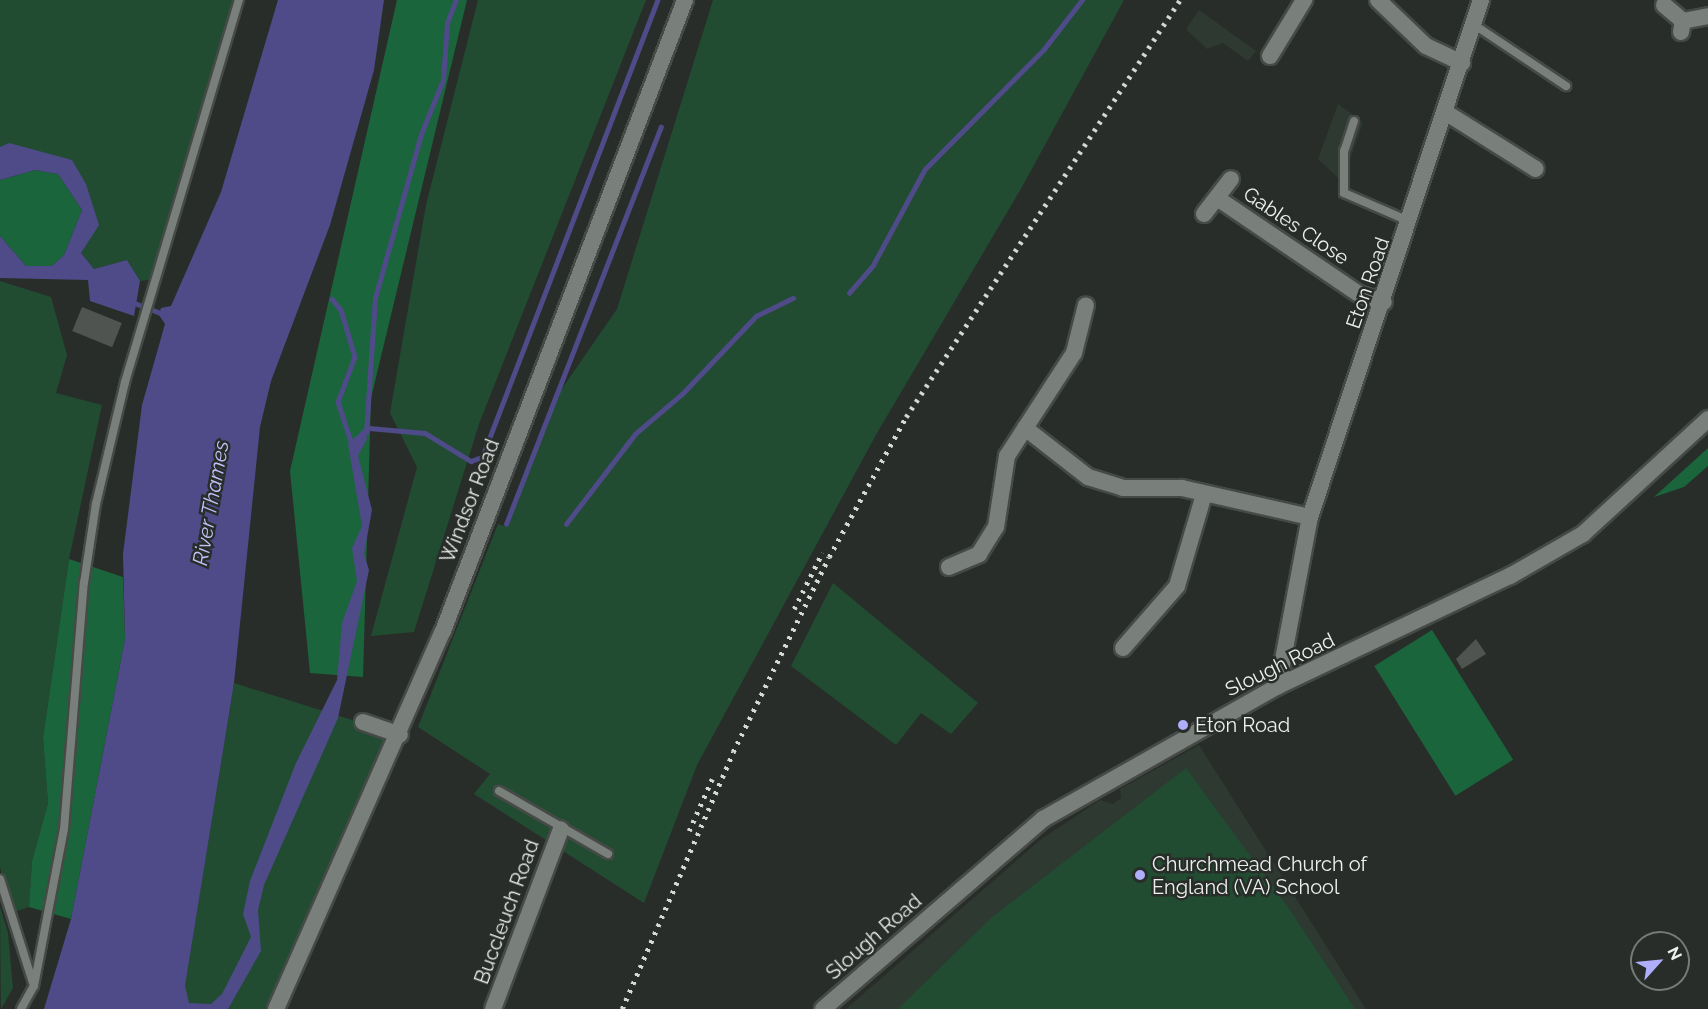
<!DOCTYPE html>
<style>
body{margin:0}
#map{position:relative;width:1708px;height:1009px;overflow:hidden;background:#282d29;font-family:Raleway,sans-serif}
div>[style]{position:absolute}
.built>*{inset:0;background:#2e3931}
.green>*{inset:0;background:#214c32}
.forest>*{inset:0;background:#1b653c;transform-origin:0 0}
.water>*{inset:0;background:#4e4b88}
.stream>*{height:4.5px;margin:-2.25px;padding:0 2.25px;transform-origin:2.25px;border-radius:2.25px;background:#4e4b88}
.building>*{inset:0;background:#4f5450;transform-origin:0 0}
.roads{filter:drop-shadow(2px 0 #464a47) drop-shadow(-2px 0 #464a47) drop-shadow(0 2px #464a47) drop-shadow(0 -2px #464a47)}
.service>*{height:8px;margin:-4px;padding:0 4px;transform-origin:4px;border-radius:4px;background:#797f7a}
.minor>*{height:16px;margin:-8px;padding:0 8px;transform-origin:8px;border-radius:8px;background:#797f7a}
.secondary>*{height:16px;margin:-8px;padding:0 8px;transform-origin:8px;border-radius:8px;background:#797f7a}
.rail>*{height:4.5px;margin-top:-2.25px;transform-origin:0;background:repeating-linear-gradient(90deg,#d5d8d6 0 3px,transparent 0 9px)}
.dots>*{width:16px;height:16px;translate:-50% -50%;box-sizing:border-box;border:3px solid #282d29;border-radius:50%}
span{translate:-50% -50%;white-space:nowrap;text-align:center;line-height:1.15;-webkit-text-stroke:5px #282d29;paint-order:stroke}
.street-label{font-size:20px;color:#edf0ee}
.poi-label{font-size:20px;color:#edf0ee}
.left{translate:0 -50%;text-align:left}
.water-label{font-size:21px;color:#c1c1f9;font-style:italic}
.north{position:absolute;left:1630px;top:931px;width:60px;height:60px;box-sizing:border-box;background:#282d29;border:2px solid #777b78;border-radius:50%;rotate:63deg;font-size:16px;font-weight:700;line-height:24px;text-align:center;color:#edf0ee}
.north::after{content:'';display:block;margin:auto;width:21px;height:27px;background:#afaefa;clip-path:polygon(50% 0,100% 100%,50% 72%,0 100%)}
</style>
<div id="map">
<div class="built">
<i style="clip-path:polygon(1199px 10px,1256px 51px,1248px 61px,1223px 43px,1207px 49px,1186px 29px)"></i>
<i style="clip-path:polygon(1338px 104px,1363px 122px,1347px 169px,1346px 191px,1341px 196px,1340px 180px,1318px 159px)"></i>
<i style="clip-path:polygon(1199px 745px,1366px 1009px,846px 1009px,1040px 840px,1100px 800px,1113px 804px,1121px 798px,1120px 789px)"></i>
</div>
<div class="green">
<i style="clip-path:polygon(0 0,237px 0,155px 279px,140px 281px,127px 260px,94px 269px,81px 253px,86px 184px,0 147px)"></i>
<i style="clip-path:polygon(478px 0,646px 0,479px 424px,414px 632px,371px 636px,417px 467px,390px 413px,426px 205px)"></i>
<i style="clip-path:polygon(713px 0,1124px 0,1022px 187px,877px 433px,697px 765px,644px 903px,474px 794px,490px 774px,418px 727px,498px 524px,508px 527px,559px 393px,617px 309px)"></i>
<i style="clip-path:polygon(0 281px,51px 297px,67px 355px,56px 393px,102px 405px,69px 559px,43px 738px,48px 803px,32px 861px,29px 907px,14px 912px,0 868px)"></i>
<i style="clip-path:polygon(833px 583px,978px 703px,951px 734px,921px 713px,896px 745px,791px 666px)"></i>
<i style="clip-path:polygon(234px 683px,400px 735px,276px 1009px,181px 1009px)"></i>
<i style="clip-path:polygon(1186px 768px,1292px 913px,1355px 1009px,898px 1009px,991px 918px)"></i>
<i style="clip-path:polygon(0 907px,8px 933px,13px 988px,1px 1009px)"></i>
</div>
<div class="forest">
<i style="clip-path:polygon(397px 0,467px 0,371px 398px,363px 677px,310px 673px,290px 471px)"></i>
<i style="clip-path:polygon(35px 170px,58px 174px,82px 210px,64px 255px,52px 266px,26px 266px,0 236px,0 180px)"></i>
<i style="clip-path:polygon(1708px 448px,1708px 466px,1684px 487px,1654px 497px)"></i>
<i style="clip-path:polygon(69px 559px,123px 577px,125px 639px,71px 919px,29px 907px,32px 861px,48px 803px,43px 738px)"></i>
<i style="left:1432px;top:630px;width:153px;height:68px;rotate:58deg"></i>
</div>
<div class="water">
<i style="clip-path:polygon(278px 0,384px 0,374px 70px,330px 225px,271px 381px,260px 427px,234px 683px,185px 986px,189px 1003px,211px 1004px,222px 994px,251px 937px,243px 914px,250px 881px,296px 763px,337px 680px,342px 623px,357px 581px,352px 548px,362px 526px,348px 444px,365px 428px,367px 439px,358px 456px,372px 510px,364px 554px,369px 570px,338px 718px,264px 885px,258px 910px,261px 951px,228px 1009px,44px 1009px,71px 919px,125px 639px,123px 554px,142px 405px,165px 324px,159px 315px,161px 308px,171px 306px,221px 192px)"></i>
<i style="clip-path:polygon(9px 143px,72px 160px,86px 184px,99px 225px,81px 253px,94px 269px,127px 260px,140px 281px,134px 316px,90px 301px,88px 280px,0 278px,0 236px,26px 266px,52px 266px,64px 255px,82px 210px,58px 174px,35px 170px,0 180px,0 147px)"></i>
</div>
<div class="stream">
<i style="left:849px;top:293px;width:37px;rotate:-49deg"></i>
<i style="left:873px;top:265px;width:109px;rotate:-61.6deg"></i>
<i style="left:925px;top:169px;width:169px;rotate:-45.2deg"></i>
<i style="left:1044px;top:49px;width:62px;rotate:-52.2deg"></i>
<i style="left:332px;top:299px;width:14px;rotate:51deg"></i>
<i style="left:341px;top:310px;width:49px;rotate:73.4deg"></i>
<i style="left:355px;top:357px;width:48px;rotate:110.7deg"></i>
<i style="left:338px;top:402px;width:41px;rotate:71.6deg"></i>
<i style="left:132px;top:302px;width:34px;rotate:21deg"></i>
<i style="left:369px;top:428px;width:56px;rotate:5.1deg"></i>
<i style="left:425px;top:433px;width:54px;rotate:31.3deg"></i>
<i style="left:471px;top:461px;width:12px;rotate:-20deg"></i>
<i style="left:482px;top:457px;width:489px;rotate:-69deg"></i>
<i style="left:366px;top:433px;width:135px;rotate:-86.2deg"></i>
<i style="left:375px;top:298px;width:170px;rotate:-74.3deg"></i>
<i style="left:421px;top:134px;width:58px;rotate:-67.8deg"></i>
<i style="left:443px;top:80px;width:57px;rotate:-86deg"></i>
<i style="left:447px;top:23px;width:25px;rotate:-69deg"></i>
<i style="left:506px;top:524px;width:426px;rotate:-68.7deg"></i>
<i style="left:566px;top:524px;width:113px;rotate:-52.5deg"></i>
<i style="left:635px;top:434px;width:62px;rotate:-40.4deg"></i>
<i style="left:682px;top:394px;width:108px;rotate:-46.5deg"></i>
<i style="left:756px;top:316px;width:41px;rotate:-25.9deg"></i>
</div>
<div class="building">
<i style="left:82px;top:307px;width:43px;height:26px;rotate:22deg"></i>
<i style="clip-path:polygon(1476px 639px,1486px 654px,1462px 669px,1456px 659px)"></i>
</div>
<div class="roads">
<div class="service">
<i style="left:1473px;top:24px;width:112px;rotate:33.7deg"></i>
<i style="left:1354px;top:121px;width:32px;rotate:108deg"></i>
<i style="left:1344px;top:151px;width:42px;rotate:90deg"></i>
<i style="left:1344px;top:193px;width:73px;rotate:23.4deg"></i>
<i style="left:499px;top:791px;width:126px;rotate:30deg"></i>
<i style="left:0;top:879px;width:109px;rotate:72.4deg"></i>
<i style="left:21px;top:1009px;width:26px;rotate:-61deg"></i>
<i style="left:34px;top:986px;width:160px;rotate:-79.2deg"></i>
<i style="left:64px;top:829px;width:247px;rotate:-85.4deg"></i>
<i style="left:84px;top:583px;width:80px;rotate:-81.4deg"></i>
<i style="left:96px;top:504px;width:125px;rotate:-76.6deg"></i>
<i style="left:125px;top:382px;width:399px;rotate:-73.4deg"></i>
</div>
<div class="minor">
<i style="left:1378px;top:0;width:66px;rotate:43.8deg"></i>
<i style="left:1426px;top:46px;width:40px;rotate:25deg"></i>
<i style="left:1664px;top:5px;width:25px;rotate:40deg"></i>
<i style="left:1681px;top:32px;width:11px;rotate:-80deg"></i>
<i style="left:1683px;top:21px;width:25px;rotate:-11deg"></i>
<i style="left:1270px;top:56px;width:66px;rotate:-58.7deg"></i>
<i style="left:1445px;top:112px;width:107px;rotate:32.1deg"></i>
<i style="left:1217px;top:198px;width:171px;rotate:34.1deg"></i>
<i style="left:1359px;top:294px;width:26px;rotate:18deg"></i>
<i style="left:1204px;top:214px;width:44px;rotate:-52.4deg"></i>
<i style="left:1025px;top:428px;width:80px;rotate:37.9deg"></i>
<i style="left:1088px;top:477px;width:37px;rotate:17deg"></i>
<i style="left:1123px;top:488px;width:59px"></i>
<i style="left:1182px;top:488px;width:131px;rotate:12.8deg"></i>
<i style="left:949px;top:567px;width:33px;rotate:-23deg"></i>
<i style="left:979px;top:554px;width:32px;rotate:-58deg"></i>
<i style="left:996px;top:527px;width:72px;rotate:-81.2deg"></i>
<i style="left:1007px;top:456px;width:123px;rotate:-57deg"></i>
<i style="left:1074px;top:353px;width:49px;rotate:-76deg"></i>
<i style="left:1123px;top:648px;width:82px;rotate:-48.9deg"></i>
<i style="left:1177px;top:586px;width:96px;rotate:-73.6deg"></i>
<i style="left:363px;top:722px;width:39px;rotate:19deg"></i>
<i style="left:493px;top:1009px;width:192px;rotate:-69.3deg"></i>
</div>
<div class="secondary">
<i style="left:1278px;top:686px;width:172px;rotate:-79.3deg"></i>
<i style="left:1310px;top:517px;width:545px;rotate:-71.7deg"></i>
<i style="left:276px;top:1009px;width:413px;rotate:-66.2deg"></i>
<i style="left:443px;top:631px;width:676px;rotate:-69.02deg"></i>
<i style="left:823px;top:1009px;width:291px;rotate:-40.8deg"></i>
<i style="left:1043px;top:819px;width:270px;rotate:-29.5deg"></i>
<i style="left:1278px;top:686px;width:257px;rotate:-25.4deg"></i>
<i style="left:1510px;top:576px;width:84px;rotate:-29.9deg"></i>
<i style="left:1583px;top:534px;width:170px;rotate:-42.6deg"></i>
</div>
</div>
<div class="rail">
<i style="left:794px;top:609px;width:63px;rotate:-63.4deg"></i>
<i style="left:689px;top:831px;width:57px;rotate:-66.1deg"></i>
<i style="left:622px;top:1009px;width:280px;rotate:-66.6deg"></i>
<i style="left:733px;top:752px;width:217px;rotate:-63.8deg"></i>
<i style="left:829px;top:557px;width:160px;rotate:-61.2deg"></i>
<i style="left:906px;top:417px;width:499px;rotate:-56.7deg"></i>
</div>
<div class="dots">
<i style="left:1183px;top:725px;background:#afaefa"></i>
<i style="left:1140px;top:875px;background:#afaefa"></i>
</div>
<div class="street-label">
<span style="left:1296px;top:226px;rotate:34deg">Gables Close</span>
<span style="left:1368px;top:283px;rotate:-71deg">Eton Road</span>
<span style="left:470px;top:501px;rotate:-69deg">Windsor Road</span>
<span style="left:1280px;top:665px;rotate:-26deg">Slough Road</span>
<span style="left:507px;top:912px;rotate:-70deg">Buccleuch Road</span>
<span style="left:874px;top:937px;rotate:-41deg">Slough Road</span>
</div>
<div class="poi-label">
<span class="left" style="left:1195px;top:725px">Eton Road</span>
<span class="left" style="left:1152px;top:876px">Churchmead Church of<br>England (VA) School</span>
</div>
<div class="water-label">
<span style="left:211px;top:503px;rotate:-80deg">River Thames</span>
</div>
<div class="north">N</div>
</div>
